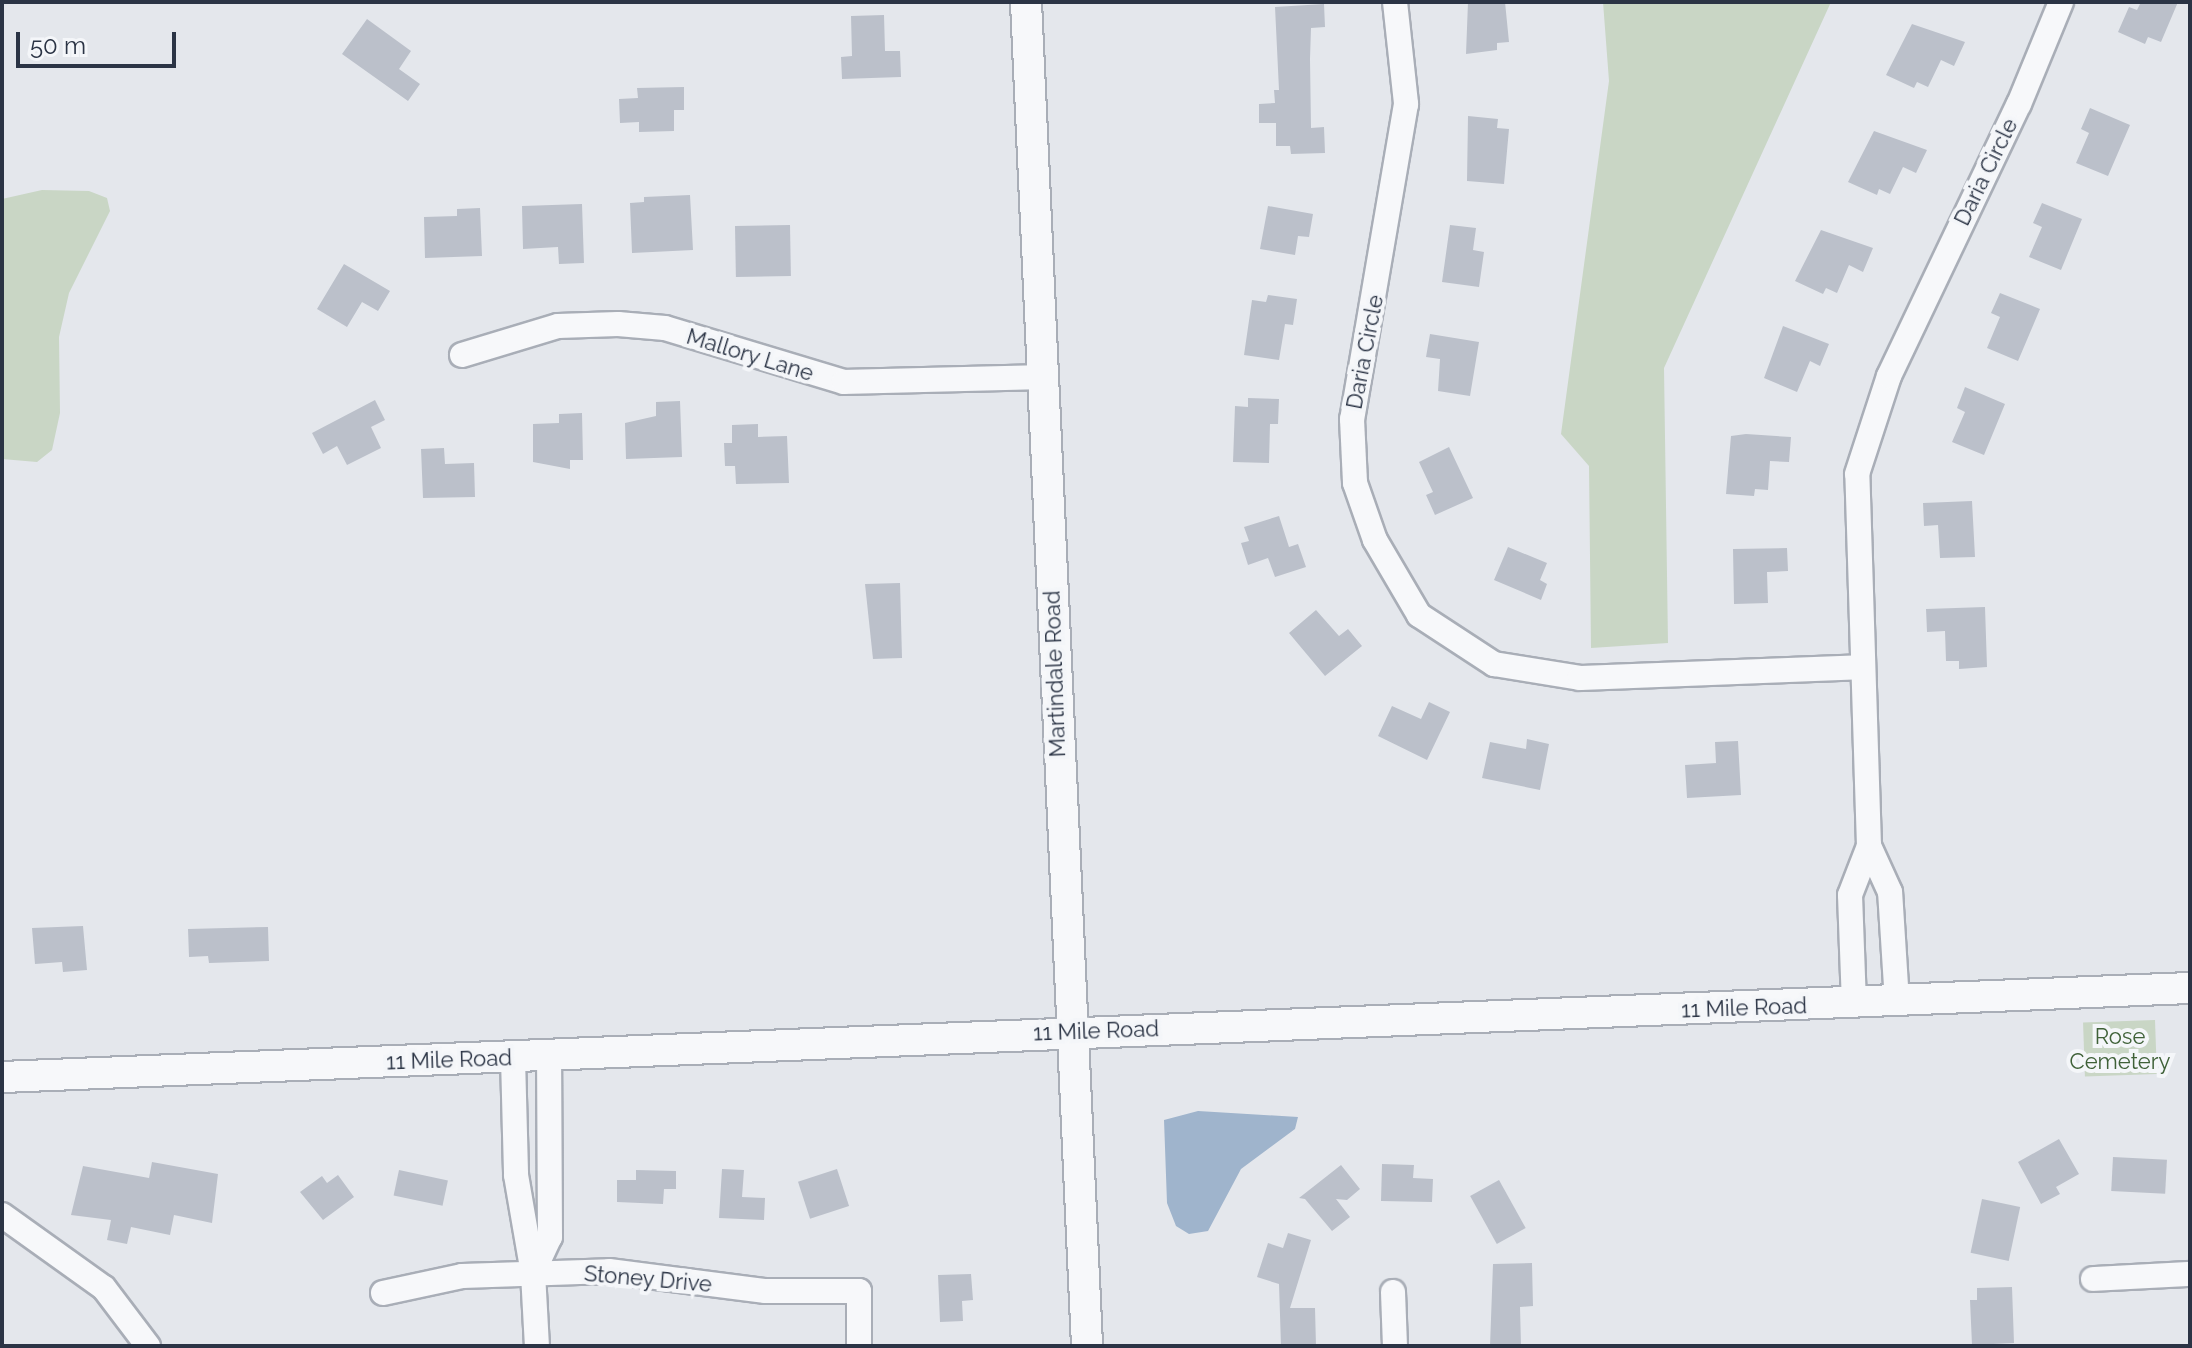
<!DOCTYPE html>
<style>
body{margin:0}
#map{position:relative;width:2192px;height:1348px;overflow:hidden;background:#e4e7ec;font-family:Raleway,sans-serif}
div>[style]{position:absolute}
.green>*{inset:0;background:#c9d6c5;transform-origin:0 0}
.water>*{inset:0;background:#9fb4cc}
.building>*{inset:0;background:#bbc0ca;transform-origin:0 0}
.roads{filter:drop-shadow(2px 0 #a9aeb7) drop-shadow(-2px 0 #a9aeb7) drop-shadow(0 2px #a9aeb7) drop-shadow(0 -2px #a9aeb7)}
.minor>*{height:24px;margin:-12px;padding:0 12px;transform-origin:12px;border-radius:12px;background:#f7f8fa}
.tertiary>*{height:30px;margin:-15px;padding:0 15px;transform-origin:15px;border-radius:15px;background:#f7f8fa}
span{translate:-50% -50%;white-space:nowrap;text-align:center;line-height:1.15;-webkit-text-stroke:8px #f4f6f9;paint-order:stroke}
.street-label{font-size:22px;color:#2b3445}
.park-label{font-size:22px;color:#3f6138}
.frame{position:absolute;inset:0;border:4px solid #2b3445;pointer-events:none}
.scale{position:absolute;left:16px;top:32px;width:160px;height:36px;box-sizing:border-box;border:4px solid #2b3445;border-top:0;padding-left:10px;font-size:24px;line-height:28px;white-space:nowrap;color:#2b3445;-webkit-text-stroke:6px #f4f6f9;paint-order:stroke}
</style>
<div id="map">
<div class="green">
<i style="clip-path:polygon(1603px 2px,1831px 2px,1664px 368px,1668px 643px,1591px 648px,1589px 466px,1561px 434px,1609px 81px)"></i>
<i style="clip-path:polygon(42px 190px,89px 191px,107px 198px,110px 211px,69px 293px,59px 337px,60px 413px,52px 450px,37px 462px,2px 459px,2px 199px)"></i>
<i style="left:2155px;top:1020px;width:54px;height:72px;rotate:88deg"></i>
</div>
<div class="water">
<i style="clip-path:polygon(1198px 1111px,1298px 1117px,1295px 1129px,1241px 1169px,1208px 1231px,1189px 1234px,1176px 1226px,1167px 1203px,1164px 1120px)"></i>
</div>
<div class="building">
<i style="clip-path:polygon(1468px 2px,1505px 2px,1509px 42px,1497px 43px,1497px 50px,1466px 54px)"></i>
<i style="clip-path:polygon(2141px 2px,2178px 2px,2161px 42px,2148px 37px,2145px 44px,2118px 32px,2129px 7px,2137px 10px)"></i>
<i style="clip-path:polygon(1324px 4px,1325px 27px,1311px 28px,1310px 59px,1311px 128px,1324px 127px,1325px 153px,1291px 154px,1290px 146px,1276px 146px,1276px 123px,1259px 123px,1259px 104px,1275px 103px,1274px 90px,1279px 90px,1275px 7px)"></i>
<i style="clip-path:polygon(884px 15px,885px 51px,900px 51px,901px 77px,842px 79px,841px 57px,852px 56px,851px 16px)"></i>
<i style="clip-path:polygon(367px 19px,411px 51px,399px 69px,420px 84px,408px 101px,342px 54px)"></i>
<i style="clip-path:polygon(1912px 24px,1965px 42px,1954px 66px,1941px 60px,1928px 87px,1917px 82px,1914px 88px,1886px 75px)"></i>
<i style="clip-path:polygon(684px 87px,684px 110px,674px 110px,674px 131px,639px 132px,639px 122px,620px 123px,619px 99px,638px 98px,637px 88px)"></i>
<i style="clip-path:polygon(2090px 108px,2130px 125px,2108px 176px,2076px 163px,2089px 133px,2081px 129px)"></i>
<i style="clip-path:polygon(1468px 116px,1498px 119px,1497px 128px,1509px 129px,1504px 184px,1467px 181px)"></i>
<i style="clip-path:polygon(1874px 131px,1927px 150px,1916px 173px,1903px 167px,1890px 194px,1879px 189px,1877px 195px,1848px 182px)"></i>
<i style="clip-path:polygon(690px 195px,693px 250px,632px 253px,630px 203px,644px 202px,644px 197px)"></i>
<i style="clip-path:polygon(2042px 203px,2082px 219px,2061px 270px,2029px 257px,2042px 227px,2033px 223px)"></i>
<i style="clip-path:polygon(582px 204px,584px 263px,559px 264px,558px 247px,523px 249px,522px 206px)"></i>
<i style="clip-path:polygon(1268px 206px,1313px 214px,1309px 237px,1298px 236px,1295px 255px,1260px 249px)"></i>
<i style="clip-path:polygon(480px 208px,482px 256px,425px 258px,424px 217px,457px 216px,457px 209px)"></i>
<i style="left:790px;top:225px;width:51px;height:55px;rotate:89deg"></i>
<i style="clip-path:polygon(1450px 225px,1476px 228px,1473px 250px,1484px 252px,1479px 287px,1442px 282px)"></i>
<i style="clip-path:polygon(1821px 230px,1873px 248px,1863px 272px,1849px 265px,1837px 293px,1826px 288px,1823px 294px,1795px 281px)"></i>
<i style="clip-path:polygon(344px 264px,390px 291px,378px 311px,362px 302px,347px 327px,317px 309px)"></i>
<i style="clip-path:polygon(2000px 293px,2040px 309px,2018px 361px,1987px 348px,2000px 317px,1991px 313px)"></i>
<i style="clip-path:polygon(1268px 295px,1297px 299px,1293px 325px,1285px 324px,1279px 360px,1244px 355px,1252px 300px,1266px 302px)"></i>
<i style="clip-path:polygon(1783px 326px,1829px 344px,1820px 366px,1810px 361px,1797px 392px,1764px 378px)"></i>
<i style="clip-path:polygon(1430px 334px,1479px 342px,1470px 396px,1438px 391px,1440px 359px,1426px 357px)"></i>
<i style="clip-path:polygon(1965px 387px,2005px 404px,1984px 455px,1952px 442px,1965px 412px,1957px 408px)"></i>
<i style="clip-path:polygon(1248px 398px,1279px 399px,1278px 424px,1270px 424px,1269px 463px,1233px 462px,1235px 406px,1248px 407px)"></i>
<i style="clip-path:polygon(375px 400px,385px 420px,371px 427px,381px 448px,347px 465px,337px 446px,323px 454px,312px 433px)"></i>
<i style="clip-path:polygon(680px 401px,682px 457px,626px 459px,625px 423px,656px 416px,656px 402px)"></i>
<i style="clip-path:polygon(582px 413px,583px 460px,570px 460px,570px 469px,533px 462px,533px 424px,559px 423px,559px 414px)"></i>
<i style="clip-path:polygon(758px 424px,758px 437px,787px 436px,789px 483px,736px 484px,735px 466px,725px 466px,724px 443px,732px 443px,732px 425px)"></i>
<i style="clip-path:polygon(1746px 434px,1791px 437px,1789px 462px,1770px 461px,1768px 490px,1755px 489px,1754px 496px,1726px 494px,1731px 436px)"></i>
<i style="clip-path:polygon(1449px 447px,1473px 498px,1435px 515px,1426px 495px,1433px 492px,1419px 462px)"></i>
<i style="clip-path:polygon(444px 448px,445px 464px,474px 463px,475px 497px,423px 498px,421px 449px)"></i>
<i style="clip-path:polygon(1972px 501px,1975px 557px,1940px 558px,1938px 525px,1924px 526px,1923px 503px)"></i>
<i style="clip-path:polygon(1279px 516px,1289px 547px,1298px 544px,1306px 567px,1275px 577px,1268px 558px,1248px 565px,1241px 543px,1249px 541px,1244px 527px)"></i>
<i style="clip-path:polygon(1508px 547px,1547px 563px,1540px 580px,1547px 584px,1541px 600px,1494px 580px)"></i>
<i style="clip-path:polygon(1787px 548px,1788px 571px,1767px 572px,1768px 603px,1734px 604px,1733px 549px)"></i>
<i style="clip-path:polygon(900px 583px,902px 658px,873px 659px,865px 584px)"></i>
<i style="clip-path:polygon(1985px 607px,1987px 667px,1959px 669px,1959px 661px,1946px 661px,1945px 631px,1927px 632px,1926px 609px)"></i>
<i style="clip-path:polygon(1316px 610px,1339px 636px,1348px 629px,1362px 646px,1325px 676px,1289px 633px)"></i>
<i style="clip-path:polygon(1429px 702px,1450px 712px,1427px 760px,1378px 736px,1392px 706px,1421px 719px)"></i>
<i style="clip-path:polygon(1527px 739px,1549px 744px,1540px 790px,1482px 778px,1490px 742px,1526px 749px)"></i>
<i style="clip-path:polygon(1738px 741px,1741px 795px,1687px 798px,1685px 765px,1716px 763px,1715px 742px)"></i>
<i style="clip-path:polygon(83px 926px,87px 970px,63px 972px,62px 962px,35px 964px,32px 928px)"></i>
<i style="clip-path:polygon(268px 927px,269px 961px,209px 963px,208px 956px,189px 957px,188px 929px)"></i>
<i style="clip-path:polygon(2059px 1139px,2079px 1174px,2056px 1187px,2060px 1194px,2041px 1204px,2018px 1162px)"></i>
<i style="left:2113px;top:1157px;width:54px;height:34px;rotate:3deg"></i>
<i style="clip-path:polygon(152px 1162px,218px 1174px,212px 1223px,174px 1215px,170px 1235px,131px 1227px,127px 1244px,107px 1240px,111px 1220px,71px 1215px,83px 1166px,149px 1178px)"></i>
<i style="clip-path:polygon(1382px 1164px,1414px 1165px,1413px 1178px,1433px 1179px,1432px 1202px,1381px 1201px)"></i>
<i style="clip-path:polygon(1341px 1165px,1360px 1189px,1347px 1200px,1336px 1199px,1350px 1217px,1332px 1231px,1305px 1199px,1299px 1198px)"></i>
<i style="clip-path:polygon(722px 1169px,744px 1170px,742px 1197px,765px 1198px,764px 1220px,719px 1218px)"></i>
<i style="left:837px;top:1169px;width:39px;height:41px;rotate:72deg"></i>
<i style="left:399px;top:1170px;width:50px;height:26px;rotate:12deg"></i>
<i style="clip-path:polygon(636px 1170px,676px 1171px,676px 1189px,664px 1189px,663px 1204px,617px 1202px,617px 1180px,636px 1180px)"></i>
<i style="clip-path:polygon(338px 1175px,354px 1197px,323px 1220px,300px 1192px,322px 1176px,327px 1183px)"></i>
<i style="left:1499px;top:1180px;width:55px;height:33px;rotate:61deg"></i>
<i style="left:1982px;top:1199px;width:39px;height:55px;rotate:12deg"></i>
<i style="clip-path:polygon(1288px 1233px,1311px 1240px,1290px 1308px,1315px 1308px,1316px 1346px,1281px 1346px,1279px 1284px,1257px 1277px,1268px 1243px,1283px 1248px)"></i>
<i style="clip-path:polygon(1532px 1263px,1533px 1306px,1520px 1307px,1521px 1346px,1490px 1346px,1493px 1264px)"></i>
<i style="clip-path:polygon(971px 1274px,973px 1300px,962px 1301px,963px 1321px,940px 1322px,938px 1275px)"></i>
<i style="clip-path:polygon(2012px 1287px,2014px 1343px,1972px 1345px,1970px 1300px,1977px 1300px,1977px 1288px)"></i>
</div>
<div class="roads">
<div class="minor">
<i style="left:1395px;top:2px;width:103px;rotate:83.8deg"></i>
<i style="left:1406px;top:104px;width:320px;rotate:99.7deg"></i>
<i style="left:1352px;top:419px;width:64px;rotate:87.3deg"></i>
<i style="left:1355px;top:483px;width:60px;rotate:70.7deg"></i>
<i style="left:1375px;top:540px;width:87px;rotate:59.6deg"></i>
<i style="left:1419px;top:615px;width:90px;rotate:33.2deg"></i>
<i style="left:1494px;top:664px;width:87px;rotate:9.2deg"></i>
<i style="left:1580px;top:678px;width:281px;rotate:-2.2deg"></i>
<i style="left:462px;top:355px;width:100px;rotate:-16.8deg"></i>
<i style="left:558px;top:326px;width:60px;rotate:-1.9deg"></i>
<i style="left:618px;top:324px;width:47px;rotate:4.9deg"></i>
<i style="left:665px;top:328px;width:187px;rotate:16.8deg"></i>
<i style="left:844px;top:382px;width:200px;rotate:-1.4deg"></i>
<i style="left:1897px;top:1002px;width:110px;rotate:-93.6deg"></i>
<i style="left:1890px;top:892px;width:51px;rotate:-114.5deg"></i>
<i style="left:1869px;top:846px;width:372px;rotate:-91.8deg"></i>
<i style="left:1857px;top:474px;width:103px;rotate:-71.9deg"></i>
<i style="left:1889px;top:376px;width:301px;rotate:-64.5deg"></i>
<i style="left:2019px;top:104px;width:110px;rotate:-67.6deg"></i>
<i style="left:1854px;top:1004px;width:109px;rotate:-92.1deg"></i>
<i style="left:1850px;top:895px;width:53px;rotate:-68.8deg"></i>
<i style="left:513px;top:1058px;width:117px;rotate:88.5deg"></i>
<i style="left:516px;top:1175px;width:99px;rotate:80.2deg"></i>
<i style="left:533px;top:1273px;width:73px;rotate:86.9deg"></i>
<i style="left:2px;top:1215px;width:125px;rotate:35.6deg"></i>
<i style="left:104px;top:1288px;width:73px;rotate:52.8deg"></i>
<i style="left:533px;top:1273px;width:40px;rotate:-65deg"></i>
<i style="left:550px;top:1237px;width:181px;rotate:-90.3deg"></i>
<i style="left:2093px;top:1279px;width:97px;rotate:-3deg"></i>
<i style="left:1393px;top:1292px;width:54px;rotate:87.9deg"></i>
<i style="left:383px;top:1293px;width:81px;rotate:-12.1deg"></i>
<i style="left:462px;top:1276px;width:147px;rotate:-1.9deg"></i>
<i style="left:609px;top:1271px;width:158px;rotate:7.3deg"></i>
<i style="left:766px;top:1291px;width:93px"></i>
<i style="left:859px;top:1291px;width:55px;rotate:90deg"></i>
</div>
<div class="tertiary">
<i style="left:1026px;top:2px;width:1345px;rotate:87.4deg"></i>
<i style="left:2px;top:1077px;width:2190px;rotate:-2.33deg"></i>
</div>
</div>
<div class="street-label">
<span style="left:1986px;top:172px;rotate:-64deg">Daria Circle</span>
<span style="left:1365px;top:352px;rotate:-79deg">Daria Circle</span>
<span style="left:750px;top:355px;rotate:17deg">Mallory Lane</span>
<span style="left:1055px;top:674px;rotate:-92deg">Martindale Road</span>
<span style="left:1744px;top:1008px;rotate:-2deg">11 Mile Road</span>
<span style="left:1096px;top:1031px;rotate:-2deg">11 Mile Road</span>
<span style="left:449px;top:1060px;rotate:-2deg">11 Mile Road</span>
<span style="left:648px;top:1279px;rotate:5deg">Stoney Drive</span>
</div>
<div class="park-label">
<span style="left:2120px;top:1049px">Rose<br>Cemetery</span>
</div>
<div class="frame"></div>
<div class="scale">50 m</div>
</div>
